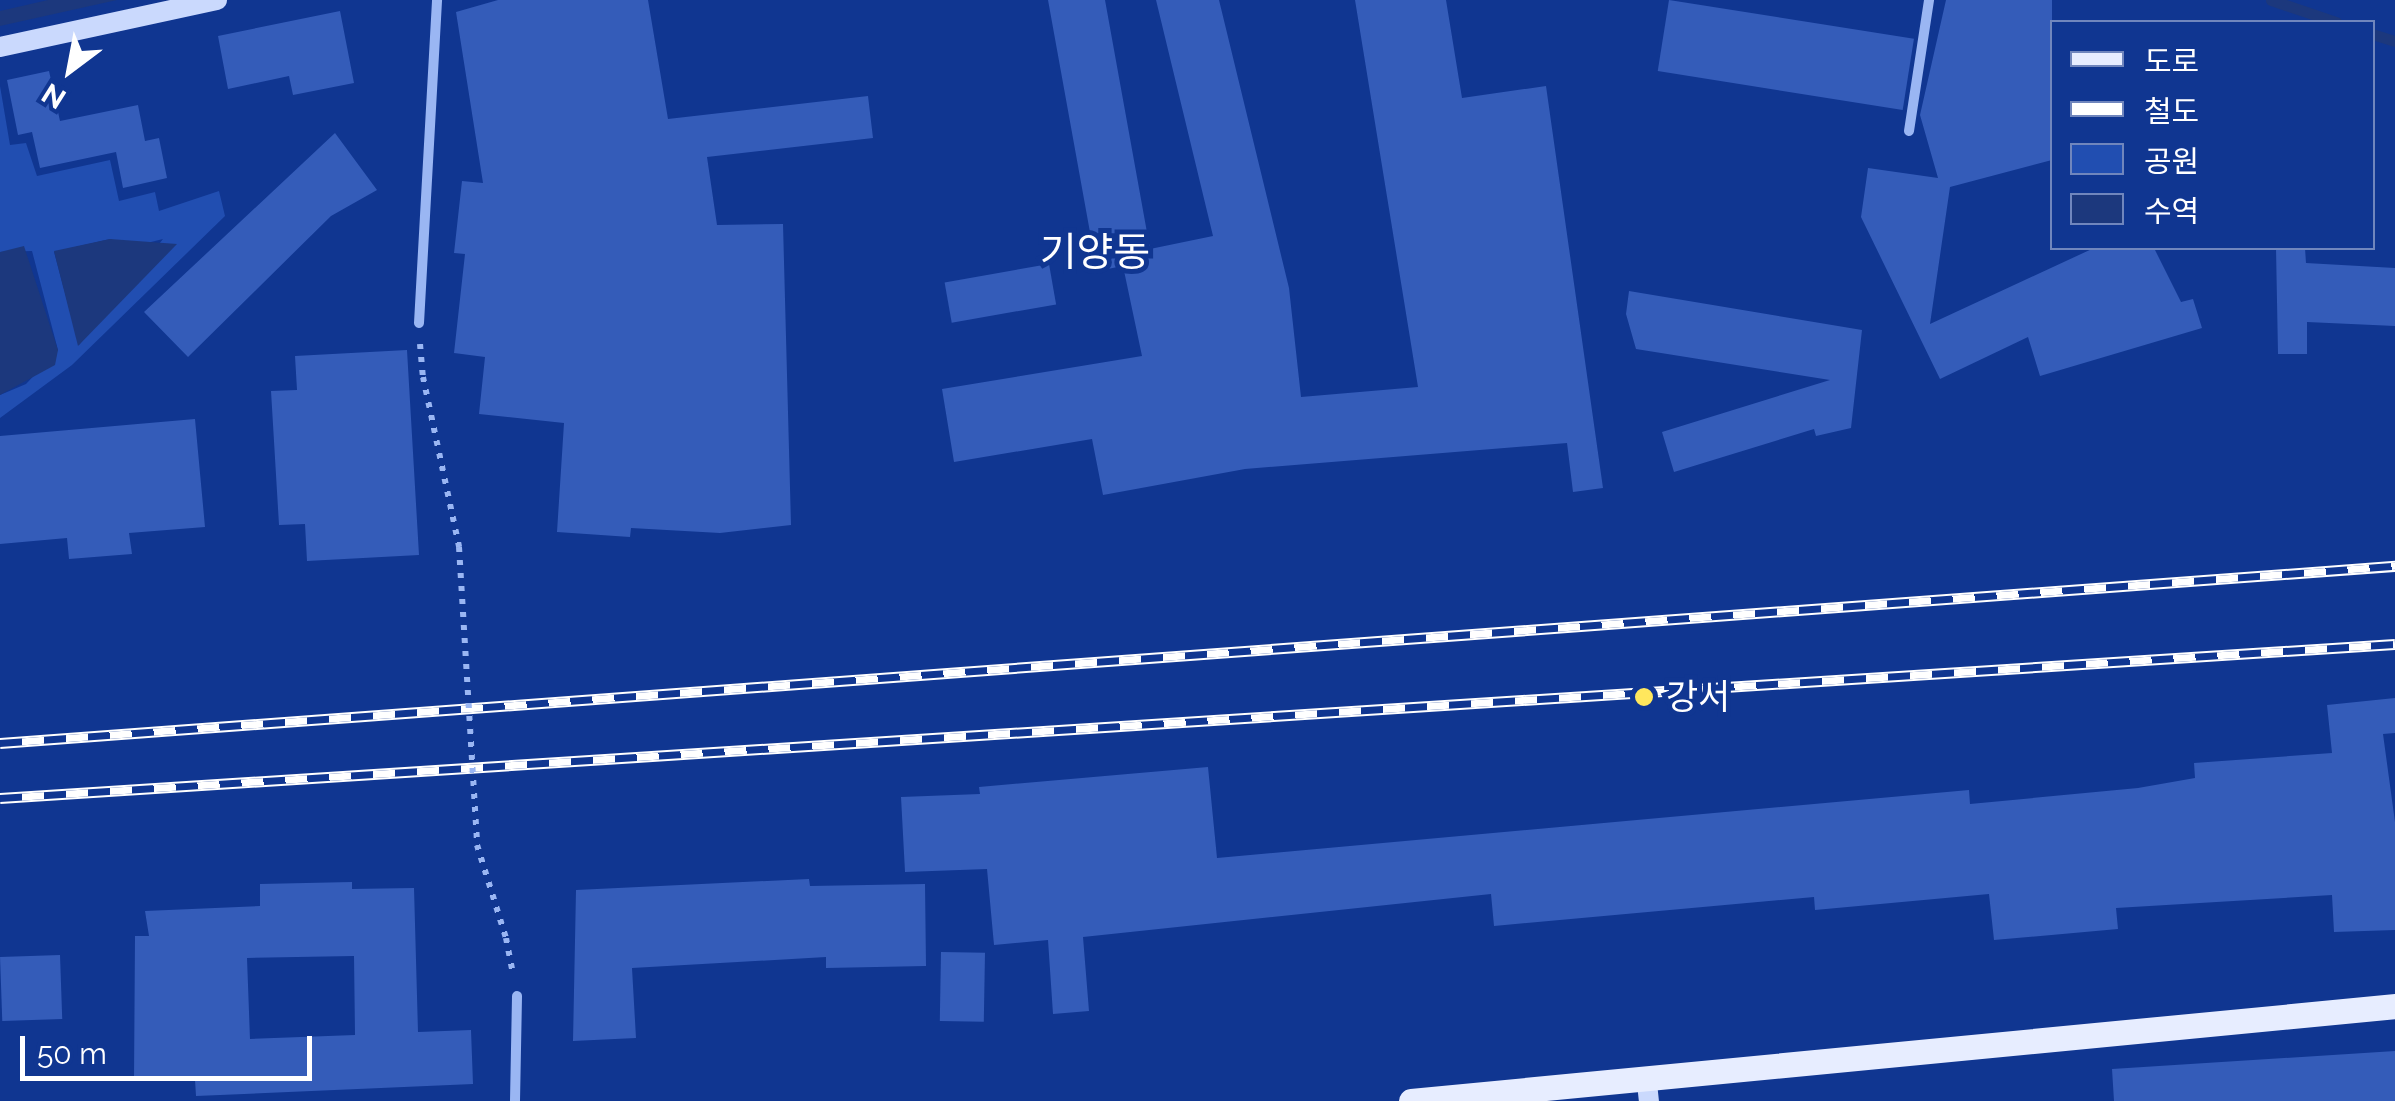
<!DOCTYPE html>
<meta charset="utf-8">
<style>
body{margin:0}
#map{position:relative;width:2395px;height:1101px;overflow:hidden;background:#103691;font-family:Raleway,"Noto Sans KR",sans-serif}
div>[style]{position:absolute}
.green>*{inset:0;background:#214eb1}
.water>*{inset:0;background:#1c387d}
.stream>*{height:11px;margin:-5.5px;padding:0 5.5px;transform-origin:5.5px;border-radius:5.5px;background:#1c387d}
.building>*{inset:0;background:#345cb9;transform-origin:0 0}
.path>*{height:6px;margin-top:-3px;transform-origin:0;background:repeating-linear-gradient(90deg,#9ab6f3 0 5px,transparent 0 13px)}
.street>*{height:10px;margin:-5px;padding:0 5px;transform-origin:5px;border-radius:5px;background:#9ab6f3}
.secondary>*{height:20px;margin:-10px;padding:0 10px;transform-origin:10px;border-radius:10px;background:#cad9fd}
.primary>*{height:25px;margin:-12.5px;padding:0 12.5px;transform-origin:12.5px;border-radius:12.5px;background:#e7edff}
.rail>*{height:11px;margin-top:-5.5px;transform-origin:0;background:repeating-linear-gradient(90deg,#103691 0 22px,#fff 0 44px);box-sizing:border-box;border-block:2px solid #fff}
.path-bridge>*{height:6px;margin-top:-3px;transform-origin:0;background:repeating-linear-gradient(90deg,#9ab6f3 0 5px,transparent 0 13px)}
.dots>*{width:28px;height:28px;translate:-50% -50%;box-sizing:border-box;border:5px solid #103691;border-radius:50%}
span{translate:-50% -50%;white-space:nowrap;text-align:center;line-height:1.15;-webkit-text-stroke:10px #103691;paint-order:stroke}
.poi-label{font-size:35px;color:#fff}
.left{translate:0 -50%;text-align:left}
.quarter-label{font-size:40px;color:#fff}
.legend{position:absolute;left:2050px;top:20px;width:325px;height:230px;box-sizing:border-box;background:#103691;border:2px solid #7086bd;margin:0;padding:12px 18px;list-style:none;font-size:30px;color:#fff}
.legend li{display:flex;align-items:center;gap:20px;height:50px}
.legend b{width:50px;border:2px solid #7086bd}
.north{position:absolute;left:20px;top:20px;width:100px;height:100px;-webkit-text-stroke:8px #103691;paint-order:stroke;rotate:212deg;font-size:28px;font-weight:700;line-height:40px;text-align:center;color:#fff}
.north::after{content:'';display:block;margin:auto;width:35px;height:45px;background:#fff;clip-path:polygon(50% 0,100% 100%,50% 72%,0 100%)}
.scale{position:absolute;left:20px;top:1036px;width:292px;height:45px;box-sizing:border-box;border:5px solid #fff;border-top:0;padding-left:12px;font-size:30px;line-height:35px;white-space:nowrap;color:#fff;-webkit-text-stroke:8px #103691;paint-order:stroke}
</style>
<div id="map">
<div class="green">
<i style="clip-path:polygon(evenodd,0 86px,10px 145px,26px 143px,37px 176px,110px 160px,119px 201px,155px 192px,159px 211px,219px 191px,225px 216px,72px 365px,0 418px,0 395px,26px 384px,58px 350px,32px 251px,0 252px,0 86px,110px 239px,131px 247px,163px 239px,79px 345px,54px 252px,110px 239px)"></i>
</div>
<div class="water">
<i style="clip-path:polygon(48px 0,117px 0,0 26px,0 11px)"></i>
<i style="clip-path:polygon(110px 239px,177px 244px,78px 346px,54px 251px)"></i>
<i style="clip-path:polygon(24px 246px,58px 350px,55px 365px,0 395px,0 252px)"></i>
</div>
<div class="stream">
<i style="left:2271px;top:0;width:69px;rotate:18.7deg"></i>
<i style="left:2372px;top:34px;width:24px;rotate:17deg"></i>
</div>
<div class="building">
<i style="clip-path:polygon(498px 0,648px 0,668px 119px,868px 96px,873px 138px,707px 157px,717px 225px,783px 224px,791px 525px,720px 533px,631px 528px,630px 537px,557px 532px,564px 423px,479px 414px,485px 357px,454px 353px,465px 254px,454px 253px,462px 181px,483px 183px,456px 12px)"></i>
<i style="clip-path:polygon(1048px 0,1105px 0,1150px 249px,1213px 236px,1156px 0,1219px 0,1289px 288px,1301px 397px,1418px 387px,1355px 0,1446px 0,1462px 98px,1546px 86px,1603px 488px,1573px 492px,1567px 443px,1245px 469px,1103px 495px,1092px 439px,954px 462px,942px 389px,1142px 356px,1123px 266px,1097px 271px)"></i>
<i style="left:1669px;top:0;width:248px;height:72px;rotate:9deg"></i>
<i style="clip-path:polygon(1946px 0,2052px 0,2052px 160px,1950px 187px,1930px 324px,2094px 248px,2154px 248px,2181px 302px,2193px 299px,2202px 328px,2040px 376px,2028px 337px,1940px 379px,1861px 217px,1868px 168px,1938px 178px,1920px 115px)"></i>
<i style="clip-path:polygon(340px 11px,354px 83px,293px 95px,289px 76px,228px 89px,218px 36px)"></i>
<i style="clip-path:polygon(49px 71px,60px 121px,138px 105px,145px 141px,159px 138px,167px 178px,123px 188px,116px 152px,40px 168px,32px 132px,18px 135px,7px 80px)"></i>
<i style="clip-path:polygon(335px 133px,377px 190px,331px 216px,188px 357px,144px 312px)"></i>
<i style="clip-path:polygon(2276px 248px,2305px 248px,2306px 263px,2395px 268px,2395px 326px,2307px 322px,2307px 354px,2278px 354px)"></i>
<i style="left:1049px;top:264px;width:41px;height:106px;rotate:80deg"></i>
<i style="clip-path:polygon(1629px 291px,1862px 330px,1851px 428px,1816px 436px,1814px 429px,1674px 472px,1662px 432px,1830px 380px,1636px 349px,1626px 314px)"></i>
<i style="clip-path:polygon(407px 350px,419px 555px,307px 561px,305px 524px,279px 525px,271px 391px,297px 390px,295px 356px)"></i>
<i style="clip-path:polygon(195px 419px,205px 527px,129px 533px,132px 554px,69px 559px,67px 538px,0 544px,0 436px)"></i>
<i style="clip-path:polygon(2395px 698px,2395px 733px,2383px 734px,2395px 822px,2395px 930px,2334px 932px,2332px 895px,2116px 908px,2118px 929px,1994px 940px,1989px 894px,1815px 910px,1814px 897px,1494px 926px,1491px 894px,1083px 937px,1089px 1011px,1053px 1014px,1048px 940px,994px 945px,987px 869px,905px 872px,901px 797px,980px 794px,979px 787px,1208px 767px,1217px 858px,1969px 790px,1970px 804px,2138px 788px,2195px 778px,2194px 763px,2332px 753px,2327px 705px)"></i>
<i style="clip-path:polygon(809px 879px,810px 886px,925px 884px,926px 966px,826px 968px,826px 957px,632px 968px,636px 1038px,573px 1041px,576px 890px)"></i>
<i style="clip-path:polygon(evenodd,352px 882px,352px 889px,414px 888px,418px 1032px,471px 1030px,473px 1084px,196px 1096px,195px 1080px,134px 1079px,135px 936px,149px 936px,145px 911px,260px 906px,260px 884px,352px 882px,354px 956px,355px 1035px,250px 1039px,247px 958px,354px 956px)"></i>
<i style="left:941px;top:952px;width:44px;height:69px;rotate:1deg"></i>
<i style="left:60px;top:955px;width:64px;height:60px;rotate:88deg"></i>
<i style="clip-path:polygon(2395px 1051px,2395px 1101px,2114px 1101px,2112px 1069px)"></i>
</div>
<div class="path">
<i style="left:420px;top:344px;width:33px;rotate:85deg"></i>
<i style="left:506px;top:938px;width:38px;rotate:79deg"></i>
</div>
<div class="street">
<i style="left:1909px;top:131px;width:133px;rotate:-81.3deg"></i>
<i style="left:419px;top:323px;width:324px;rotate:-86.8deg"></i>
<i style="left:515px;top:1101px;width:105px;rotate:-88.9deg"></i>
</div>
<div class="secondary">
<i style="left:0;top:47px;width:222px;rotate:-12.2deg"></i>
<i style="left:1647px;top:1083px;width:18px;rotate:84deg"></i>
</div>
<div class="primary">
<i style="left:1411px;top:1101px;width:989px;rotate:-5.51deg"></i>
</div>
<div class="rail">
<i style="left:0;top:743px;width:2402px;rotate:-4.23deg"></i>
<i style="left:0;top:798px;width:2400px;rotate:-3.68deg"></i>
</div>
<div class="path-bridge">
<i style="left:423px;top:377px;width:174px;rotate:78deg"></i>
<i style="left:459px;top:547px;width:299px;rotate:86.5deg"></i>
<i style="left:477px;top:845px;width:97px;rotate:72.7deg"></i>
</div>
<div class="dots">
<i style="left:1644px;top:697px;background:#ffe75d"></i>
</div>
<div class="poi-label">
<span class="left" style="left:1666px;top:697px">강서</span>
</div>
<div class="quarter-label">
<span style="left:1095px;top:252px">기양동</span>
</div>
<ul class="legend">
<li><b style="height:12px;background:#e7edff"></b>도로</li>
<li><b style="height:12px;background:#fff"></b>철도</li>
<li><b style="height:28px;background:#214eb1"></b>공원</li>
<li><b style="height:28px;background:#1c387d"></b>수역</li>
</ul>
<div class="north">N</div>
<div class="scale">50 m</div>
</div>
